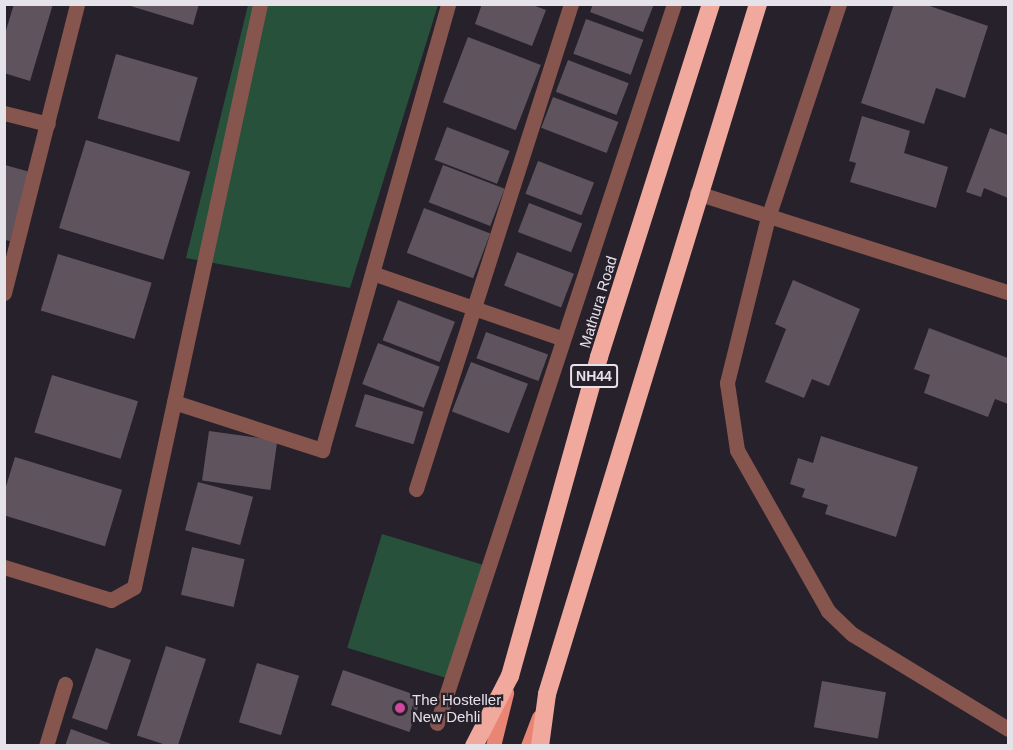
<!DOCTYPE html>
<style>
body{margin:0}
#map{position:relative;width:1013px;height:750px;overflow:hidden;background:#27212b;font-family:Helvetica,sans-serif}
div>[style]{position:absolute}
.green>*{inset:0;background:#27513a;transform-origin:0 0}
.building>*{inset:0;background:#5f545e;transform-origin:0 0}
.street>*{height:15px;margin:-7.5px;padding:0 7.5px;transform-origin:7.5px;border-radius:7.5px;background:#86564e}
.primary>*{height:15px;margin:-7.5px;padding:0 7.5px;transform-origin:7.5px;border-radius:7.5px;background:#e98575}
.highway>*{height:18px;margin:-9px;padding:0 9px;transform-origin:9px;border-radius:9px;background:#f2a99d}
.dots>*{width:16px;height:16px;translate:-50% -50%;box-sizing:border-box;border:3px solid #27212b;border-radius:50%}
span{translate:-50% -50%;white-space:nowrap;text-align:center;line-height:1.15;-webkit-text-stroke:4.5px #27212b;paint-order:stroke}
.shield-label span{padding:2px 4px;background:#27212b;border:2px solid;border-radius:4px;-webkit-text-stroke-width:0}
.shield-label{font-size:14px;color:#e6e2e9;font-weight:700}
.street-label{font-size:15px;color:#e6e2e9}
.poi-label{font-size:15px;color:#e6e2e9}
.left{translate:0 -50%;text-align:left}
.frame{position:absolute;inset:0;border:6px solid #e6e2e9;pointer-events:none}
</style>
<div id="map">
<div class="green">
<i style="clip-path:polygon(248px 5px,438px 5px,350px 288px,186px 258px)"></i>
<i style="left:382px;top:534px;width:113px;height:119px;rotate:17deg"></i>
</div>
<div class="building">
<i style="clip-path:polygon(14px 4px,53px 4px,30px 81px,4px 73px,4px 37px)"></i>
<i style="clip-path:polygon(124px 4px,199px 4px,193px 25px)"></i>
<i style="clip-path:polygon(482px 4px,530px 4px,546px 10px,532px 46px,475px 24px)"></i>
<i style="clip-path:polygon(593px 4px,654px 4px,643px 32px,590px 12px)"></i>
<i style="clip-path:polygon(894px 4px,924px 4px,988px 26px,965px 98px,936px 88px,924px 124px,861px 103px)"></i>
<i style="left:586px;top:19px;width:61px;height:37px;rotate:20deg"></i>
<i style="left:468px;top:37px;width:78px;height:70px;rotate:21deg"></i>
<i style="left:116px;top:54px;width:85px;height:67px;rotate:16deg"></i>
<i style="left:568px;top:60px;width:65px;height:34px;rotate:21deg"></i>
<i style="left:553px;top:97px;width:70px;height:33px;rotate:21deg"></i>
<i style="clip-path:polygon(862px 116px,910px 131px,904px 153px,948px 167px,936px 208px,850px 182px,856px 163px,849px 161px)"></i>
<i style="left:447px;top:127px;width:67px;height:35px;rotate:21deg"></i>
<i style="clip-path:polygon(990px 128px,1008px 135px,1008px 198px,984px 188px,981px 197px,966px 192px)"></i>
<i style="left:86px;top:140px;width:109px;height:92px;rotate:17deg"></i>
<i style="left:538px;top:161px;width:60px;height:35px;rotate:21deg"></i>
<i style="clip-path:polygon(5px 165px,30px 172px,10px 241px,5px 240px)"></i>
<i style="left:443px;top:165px;width:66px;height:40px;rotate:21deg"></i>
<i style="left:529px;top:203px;width:57px;height:31px;rotate:21deg"></i>
<i style="left:424px;top:208px;width:71px;height:48px;rotate:21deg"></i>
<i style="left:517px;top:252px;width:61px;height:36px;rotate:21deg"></i>
<i style="left:58px;top:254px;width:98px;height:59px;rotate:17deg"></i>
<i style="clip-path:polygon(793px 280px,860px 309px,829px 386px,812px 379px,804px 398px,765px 382px,786px 329px,775px 324px)"></i>
<i style="left:398px;top:300px;width:61px;height:43px;rotate:21deg"></i>
<i style="clip-path:polygon(929px 328px,1008px 358px,1008px 404px,995px 399px,988px 417px,924px 393px,930px 375px,914px 369px)"></i>
<i style="left:486px;top:332px;width:66px;height:28px;rotate:20deg"></i>
<i style="left:378px;top:343px;width:66px;height:44px;rotate:21deg"></i>
<i style="left:471px;top:362px;width:61px;height:53px;rotate:21deg"></i>
<i style="left:52px;top:375px;width:90px;height:60px;rotate:17deg"></i>
<i style="left:365px;top:394px;width:61px;height:34px;rotate:17deg"></i>
<i style="left:209px;top:431px;width:69px;height:50px;rotate:8deg"></i>
<i style="clip-path:polygon(821px 436px,918px 467px,896px 537px,825px 514px,828px 505px,802px 497px,805px 489px,790px 484px,798px 458px,813px 463px)"></i>
<i style="left:15px;top:457px;width:112px;height:59px;rotate:17deg"></i>
<i style="left:198px;top:482px;width:57px;height:50px;rotate:15deg"></i>
<i style="left:192px;top:547px;width:54px;height:49px;rotate:13deg"></i>
<i style="left:166px;top:646px;width:42px;height:94px;rotate:18deg"></i>
<i style="left:96px;top:648px;width:37px;height:74px;rotate:19deg"></i>
<i style="left:257px;top:663px;width:44px;height:62px;rotate:17deg"></i>
<i style="left:343px;top:670px;width:83px;height:37px;rotate:19deg"></i>
<i style="left:822px;top:681px;width:65px;height:47px;rotate:10deg"></i>
<i style="clip-path:polygon(71px 729px,114px 745px,114px 746px,65px 746px)"></i>
</div>
<div class="street">
<i style="left:839px;top:4px;width:225px;rotate:108.4deg"></i>
<i style="left:768px;top:217px;width:171px;rotate:103.9deg"></i>
<i style="left:727px;top:383px;width:68px;rotate:81.5deg"></i>
<i style="left:737px;top:450px;width:185px;rotate:60.5deg"></i>
<i style="left:828px;top:611px;width:33px;rotate:44deg"></i>
<i style="left:852px;top:634px;width:183px;rotate:31.3deg"></i>
<i style="left:4px;top:113px;width:45px;rotate:14deg"></i>
<i style="left:697px;top:193px;width:326px;rotate:17.7deg"></i>
<i style="left:375px;top:274px;width:197px;rotate:19deg"></i>
<i style="left:4px;top:293px;width:298px;rotate:-75.8deg"></i>
<i style="left:174px;top:402px;width:156px;rotate:18deg"></i>
<i style="left:322px;top:450px;width:463px;rotate:-74.2deg"></i>
<i style="left:416px;top:489px;width:509px;rotate:-72.28deg"></i>
<i style="left:4px;top:567px;width:112px;rotate:17.1deg"></i>
<i style="left:111px;top:600px;width:26px;rotate:-29deg"></i>
<i style="left:134px;top:587px;width:596px;rotate:-77.8deg"></i>
<i style="left:437px;top:723px;width:757px;rotate:-71.76deg"></i>
<i style="left:46px;top:746px;width:65px;rotate:-73deg"></i>
</div>
<div class="primary">
<i style="left:493px;top:746px;width:55px;rotate:-76.2deg"></i>
<i style="left:528px;top:746px;width:31px;rotate:-69deg"></i>
</div>
<div class="highway">
<i style="left:474px;top:746px;width:79px;rotate:-62.8deg"></i>
<i style="left:510px;top:676px;width:331px;rotate:-74.4deg"></i>
<i style="left:599px;top:357px;width:370px;rotate:-72.4deg"></i>
<i style="left:540px;top:746px;width:52px;rotate:-82.3deg"></i>
<i style="left:547px;top:694px;width:722px;rotate:-73deg"></i>
</div>
<div class="dots">
<i style="left:400px;top:708px;background:#d1479c"></i>
</div>
<div class="shield-label">
<span style="left:594px;top:376px">NH44</span>
</div>
<div class="street-label">
<span style="left:598px;top:302px;rotate:-73deg">Mathura Road</span>
</div>
<div class="poi-label">
<span class="left" style="left:412px;top:708px">The Hosteller<br>New Dehli</span>
</div>
<div class="frame"></div>
</div>
